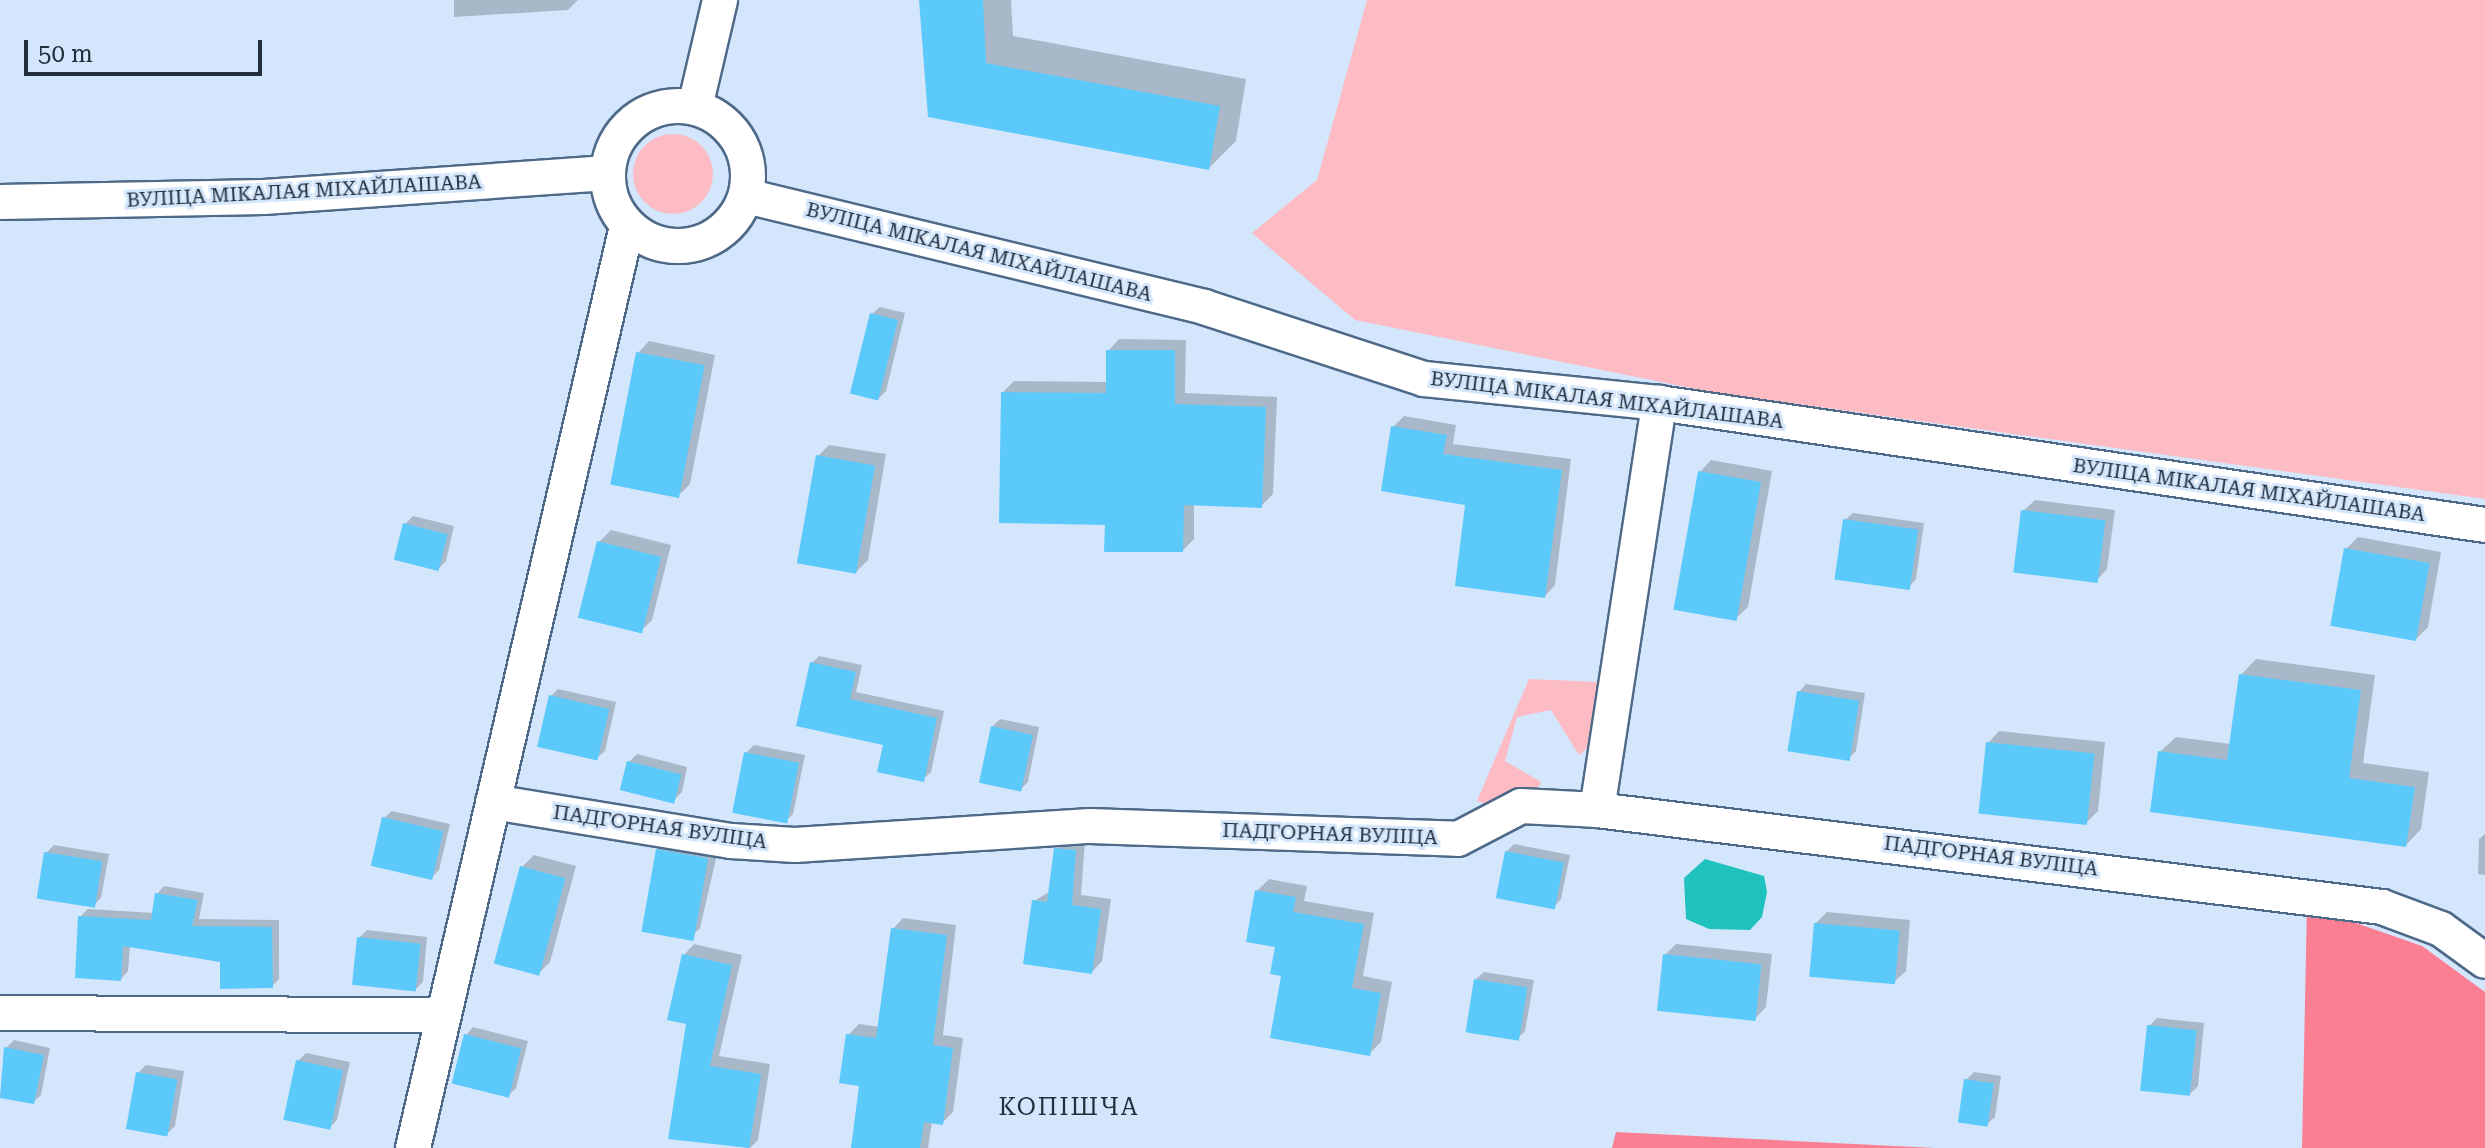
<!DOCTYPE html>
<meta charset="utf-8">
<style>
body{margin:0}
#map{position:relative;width:2485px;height:1148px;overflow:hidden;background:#d4e6fb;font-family:"Roboto Serif",serif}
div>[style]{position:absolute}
.green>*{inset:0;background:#fdbbc3}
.round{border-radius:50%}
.forest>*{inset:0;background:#fb7f93}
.water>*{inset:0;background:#1fc2bc}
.shadow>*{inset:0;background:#0003}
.building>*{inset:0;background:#5cc9fb;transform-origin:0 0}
.roads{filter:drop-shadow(2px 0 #4e6a88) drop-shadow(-2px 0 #4e6a88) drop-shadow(0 2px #4e6a88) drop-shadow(0 -2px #4e6a88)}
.street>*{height:34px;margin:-17px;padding:0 17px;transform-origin:17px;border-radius:17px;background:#fff}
.street>.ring{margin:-17px;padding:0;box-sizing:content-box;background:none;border:34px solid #fff;border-radius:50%}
span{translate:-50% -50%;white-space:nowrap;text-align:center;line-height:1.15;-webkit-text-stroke:6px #d4e6fb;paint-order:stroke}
.street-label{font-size:20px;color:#222e3b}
.quarter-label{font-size:24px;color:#222e3b;letter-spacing:2px}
.scale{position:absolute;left:24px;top:40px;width:238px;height:36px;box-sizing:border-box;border:4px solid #222e3b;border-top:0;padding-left:10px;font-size:24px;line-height:28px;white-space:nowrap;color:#222e3b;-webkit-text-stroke:6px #d4e6fb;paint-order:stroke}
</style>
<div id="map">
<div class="green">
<i style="clip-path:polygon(1367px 0,2485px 0,2485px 499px,1711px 392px,1355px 320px,1252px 233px,1317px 180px)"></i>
<i class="round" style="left:633px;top:134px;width:80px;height:80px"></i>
<i style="clip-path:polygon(1529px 679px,1598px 682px,1591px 745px,1579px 755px,1551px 710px,1517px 717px,1505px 761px,1541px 782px,1537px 790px,1488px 804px,1477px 801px)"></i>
</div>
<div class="forest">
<i style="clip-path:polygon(2307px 906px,2422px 946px,2485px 992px,2485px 1148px,2302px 1148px)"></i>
<i style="clip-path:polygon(1616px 1132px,1935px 1148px,1612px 1148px)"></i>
</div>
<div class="water">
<i style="clip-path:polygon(1705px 859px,1764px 876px,1767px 892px,1762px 917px,1750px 930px,1709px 929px,1686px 919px,1684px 878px)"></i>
</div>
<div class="shadow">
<i style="clip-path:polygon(454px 0,578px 0,568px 10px,454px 17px)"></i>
<i style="clip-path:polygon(921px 0,1011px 0,1013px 36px,1246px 79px,1236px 141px,1209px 168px,930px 116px)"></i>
<i style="clip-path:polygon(880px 307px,905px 313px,886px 391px,878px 399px,872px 314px)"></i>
<i style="clip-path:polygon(1119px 339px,1186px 340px,1185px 393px,1277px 397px,1273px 494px,1261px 506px,1194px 503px,1194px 539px,1183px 550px,1107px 523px,1003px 392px,1014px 381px,1108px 382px,1108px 351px)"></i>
<i style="clip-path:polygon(649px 341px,715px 355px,690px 484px,678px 496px,638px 353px)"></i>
<i style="clip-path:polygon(1404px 416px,1456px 425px,1453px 444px,1571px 459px,1555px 585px,1545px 596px,1467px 503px,1393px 427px)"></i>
<i style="clip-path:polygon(829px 445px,886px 454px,868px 560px,856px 572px,818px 456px)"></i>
<i style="clip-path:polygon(1711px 460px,1772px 471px,1748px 607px,1736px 618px,1700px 472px)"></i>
<i style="clip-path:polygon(2035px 500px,2115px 510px,2107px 569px,2096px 581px,2023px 511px)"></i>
<i style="clip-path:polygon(1853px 513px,1924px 523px,1916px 579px,1909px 587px,1845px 520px)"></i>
<i style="clip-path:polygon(413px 516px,454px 526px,446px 561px,438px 569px,405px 524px)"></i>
<i style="clip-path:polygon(611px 530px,671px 545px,652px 620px,640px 632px,599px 542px)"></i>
<i style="clip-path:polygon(2358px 537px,2441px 552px,2428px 627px,2416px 639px,2346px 549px)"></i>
<i style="clip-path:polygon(819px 656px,862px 665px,856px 692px,944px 711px,931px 772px,923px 779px,812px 663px)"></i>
<i style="clip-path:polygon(2256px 659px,2375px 675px,2363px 763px,2429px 772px,2421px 829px,2406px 845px,2160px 752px,2176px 737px,2231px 744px,2241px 675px)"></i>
<i style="clip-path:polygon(1806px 684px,1865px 693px,1856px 751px,1848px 759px,1799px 692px)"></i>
<i style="clip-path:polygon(558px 689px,616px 702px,605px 751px,597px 758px,551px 696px)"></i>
<i style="clip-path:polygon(1000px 719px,1039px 727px,1028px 782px,1020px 790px,992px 727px)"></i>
<i style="clip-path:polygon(1999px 731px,2105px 742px,2098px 811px,2086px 823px,1988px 743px)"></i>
<i style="clip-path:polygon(754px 745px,805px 755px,793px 814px,785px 822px,746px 753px)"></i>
<i style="clip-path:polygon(637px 754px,687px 767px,682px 792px,674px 800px,629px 762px)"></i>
<i style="clip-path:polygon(392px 811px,450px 824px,439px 870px,431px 878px,384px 818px)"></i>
<i style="clip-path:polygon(2485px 834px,2485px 875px,2478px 874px,2479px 839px)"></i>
<i style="clip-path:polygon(669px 838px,719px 846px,700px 928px,688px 940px,658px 850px)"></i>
<i style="clip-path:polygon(1067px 839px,1085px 840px,1081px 895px,1111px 899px,1102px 961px,1092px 972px,1034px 901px,1051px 891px,1056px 849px)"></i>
<i style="clip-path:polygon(1514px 844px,1570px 855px,1561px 899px,1554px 907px,1506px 852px)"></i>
<i style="clip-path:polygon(54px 845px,109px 854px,101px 898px,94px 905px,46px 853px)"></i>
<i style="clip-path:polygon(534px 855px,576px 866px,550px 962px,538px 974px,522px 867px)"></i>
<i style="clip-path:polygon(1269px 879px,1307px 886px,1304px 901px,1374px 913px,1363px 976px,1392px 982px,1381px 1042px,1369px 1054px,1284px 974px,1257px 891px)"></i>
<i style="clip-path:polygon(164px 886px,204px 893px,199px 919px,279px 920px,279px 979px,272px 986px,222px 961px,130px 945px,128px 971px,121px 979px,80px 917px,88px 909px,154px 913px,157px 894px)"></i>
<i style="clip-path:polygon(1827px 912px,1910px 920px,1906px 971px,1894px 982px,1815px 924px)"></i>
<i style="clip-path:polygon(903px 918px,956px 925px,943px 1035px,963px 1038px,953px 1112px,942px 1123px,932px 1122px,928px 1148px,853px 1148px,862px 1084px,848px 1035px,859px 1024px,880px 1027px,893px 929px)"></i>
<i style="clip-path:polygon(367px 930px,427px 937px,423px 982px,415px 990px,359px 938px)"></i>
<i style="clip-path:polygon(694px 944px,742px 955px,719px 1056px,770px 1064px,758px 1140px,750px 1148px,670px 1138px,688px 1023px,684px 955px)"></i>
<i style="clip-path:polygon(1676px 944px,1772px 954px,1766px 1007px,1755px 1019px,1665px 955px)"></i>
<i style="clip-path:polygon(1484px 972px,1534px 980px,1525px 1031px,1518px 1038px,1476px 979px)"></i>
<i style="clip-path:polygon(2157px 1018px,2204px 1023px,2198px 1086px,2190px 1094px,2149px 1026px)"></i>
<i style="clip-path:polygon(473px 1027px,528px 1041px,516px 1088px,508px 1096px,466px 1035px)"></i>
<i style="clip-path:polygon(14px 1040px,50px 1048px,41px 1095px,33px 1102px,0 1096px,6px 1048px)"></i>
<i style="clip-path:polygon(306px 1053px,350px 1062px,337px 1120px,330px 1127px,298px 1061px)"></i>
<i style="clip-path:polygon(146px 1065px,184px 1071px,175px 1126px,167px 1134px,138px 1073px)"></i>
<i style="clip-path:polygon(1974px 1072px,2001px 1076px,1995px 1117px,1987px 1124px,1966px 1080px)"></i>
</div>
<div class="building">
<i style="clip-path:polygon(919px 0,983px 0,986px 63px,1220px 106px,1209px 170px,928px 117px)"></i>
<i style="left:870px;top:313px;width:29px;height:83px;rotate:14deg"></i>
<i style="clip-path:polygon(1106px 350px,1175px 350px,1175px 404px,1266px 407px,1262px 508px,1184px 505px,1183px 552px,1104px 552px,1105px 525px,999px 523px,1001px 392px,1106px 393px)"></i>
<i style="left:636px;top:352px;width:70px;height:135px;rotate:11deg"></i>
<i style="clip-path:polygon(1391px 426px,1447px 435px,1443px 454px,1562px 470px,1545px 598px,1455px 586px,1465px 505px,1381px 491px)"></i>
<i style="left:816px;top:455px;width:60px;height:110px;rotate:10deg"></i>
<i style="left:1698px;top:471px;width:64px;height:141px;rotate:10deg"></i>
<i style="left:2021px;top:510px;width:85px;height:63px;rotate:7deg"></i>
<i style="left:1843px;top:519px;width:76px;height:61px;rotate:8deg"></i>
<i style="left:403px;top:523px;width:46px;height:38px;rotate:14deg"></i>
<i style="left:597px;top:541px;width:66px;height:79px;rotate:14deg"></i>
<i style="left:2344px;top:548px;width:87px;height:79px;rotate:10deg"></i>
<i style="clip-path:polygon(810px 662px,856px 672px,850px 699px,937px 718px,924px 782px,877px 772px,883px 745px,796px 726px)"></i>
<i style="clip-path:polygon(2239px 674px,2361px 690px,2349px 778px,2415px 787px,2406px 847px,2150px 812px,2158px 751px,2227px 760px)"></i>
<i style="left:1797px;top:691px;width:63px;height:61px;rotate:9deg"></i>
<i style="left:549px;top:695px;width:62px;height:53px;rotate:13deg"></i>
<i style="left:991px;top:726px;width:43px;height:58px;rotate:12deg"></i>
<i style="left:1986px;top:742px;width:109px;height:72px;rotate:6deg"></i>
<i style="left:744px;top:752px;width:56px;height:62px;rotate:11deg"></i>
<i style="left:627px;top:761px;width:56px;height:30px;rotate:14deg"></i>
<i style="left:382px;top:817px;width:63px;height:50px;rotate:13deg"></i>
<i style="clip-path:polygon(1054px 848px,1076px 850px,1072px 905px,1101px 909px,1092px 974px,1023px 964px,1032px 900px,1047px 902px)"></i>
<i style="left:656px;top:849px;width:53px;height:84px;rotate:10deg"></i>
<i style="left:1505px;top:851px;width:60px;height:48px;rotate:11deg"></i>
<i style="left:44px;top:852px;width:59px;height:47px;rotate:9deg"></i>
<i style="left:520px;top:866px;width:47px;height:101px;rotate:15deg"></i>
<i style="clip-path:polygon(1255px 890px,1296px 897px,1293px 912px,1364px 924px,1352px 988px,1381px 993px,1370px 1056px,1270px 1038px,1281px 976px,1270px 974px,1275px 947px,1246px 942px)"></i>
<i style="clip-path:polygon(155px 893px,198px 900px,192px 926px,272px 927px,273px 988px,220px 989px,220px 962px,123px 946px,121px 981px,75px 978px,78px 916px,151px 920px)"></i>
<i style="left:1814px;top:923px;width:86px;height:54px;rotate:5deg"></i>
<i style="clip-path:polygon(891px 928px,947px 935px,933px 1045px,953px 1048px,943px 1125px,924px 1122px,920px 1148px,851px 1148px,859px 1086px,839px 1083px,846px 1034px,876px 1038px)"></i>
<i style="left:357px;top:937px;width:64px;height:48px;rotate:6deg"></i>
<i style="clip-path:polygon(682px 954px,732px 965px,710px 1066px,761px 1074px,749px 1148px,668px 1139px,686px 1024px,667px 1020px)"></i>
<i style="left:1663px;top:954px;width:99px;height:57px;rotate:6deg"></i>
<i style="left:1474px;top:979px;width:54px;height:54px;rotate:9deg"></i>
<i style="left:2147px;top:1025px;width:50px;height:66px;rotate:6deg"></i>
<i style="left:464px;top:1034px;width:59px;height:51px;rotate:14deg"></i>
<i style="clip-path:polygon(4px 1047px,44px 1055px,34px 1104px,0 1098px)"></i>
<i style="left:296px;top:1060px;width:48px;height:61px;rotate:12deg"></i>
<i style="left:136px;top:1072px;width:42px;height:58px;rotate:10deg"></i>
<i style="left:1964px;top:1079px;width:30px;height:44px;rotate:8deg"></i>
</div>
<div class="roads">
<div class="street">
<i class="ring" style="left:608px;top:106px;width:106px;height:106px"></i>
<i style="left:695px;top:107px;width:110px;rotate:-76.8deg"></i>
<i style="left:746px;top:196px;width:471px;rotate:13.6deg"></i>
<i style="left:1204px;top:307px;width:231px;rotate:18.1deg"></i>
<i style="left:1424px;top:379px;width:236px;rotate:5.8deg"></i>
<i style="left:1659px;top:403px;width:835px;rotate:8.4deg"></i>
<i style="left:0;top:202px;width:264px;rotate:-1.1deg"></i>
<i style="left:264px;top:197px;width:344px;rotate:-4deg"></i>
<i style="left:493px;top:802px;width:241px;rotate:9.3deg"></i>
<i style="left:731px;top:841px;width:64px;rotate:3.6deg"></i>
<i style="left:795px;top:845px;width:296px;rotate:-3.7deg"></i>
<i style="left:1090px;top:826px;width:368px;rotate:2deg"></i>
<i style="left:1458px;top:839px;width:71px;rotate:-27.6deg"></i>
<i style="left:1521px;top:806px;width:76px;rotate:3deg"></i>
<i style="left:1597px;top:810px;width:791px;rotate:7.04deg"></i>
<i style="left:2382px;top:907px;width:63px;rotate:20.4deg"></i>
<i style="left:2441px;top:929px;width:54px;rotate:36deg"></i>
<i style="left:1597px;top:810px;width:412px;rotate:-81.3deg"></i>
<i style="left:0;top:1013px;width:443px;rotate:0.3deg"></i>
<i style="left:413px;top:1148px;width:947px;rotate:-76.93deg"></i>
</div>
</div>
<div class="street-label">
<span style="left:304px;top:191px;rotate:-3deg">ВУЛІЦА МІКАЛАЯ МІХАЙЛАШАВА</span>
<span style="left:979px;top:252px;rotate:14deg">ВУЛІЦА МІКАЛАЯ МІХАЙЛАШАВА</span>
<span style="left:1607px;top:400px;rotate:7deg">ВУЛІЦА МІКАЛАЯ МІХАЙЛАШАВА</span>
<span style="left:2249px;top:490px;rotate:8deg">ВУЛІЦА МІКАЛАЯ МІХАЙЛАШАВА</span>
<span style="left:660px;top:827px;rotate:8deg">ПАДГОРНАЯ ВУЛІЦА</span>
<span style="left:1330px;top:834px;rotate:2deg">ПАДГОРНАЯ ВУЛІЦА</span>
<span style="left:1991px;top:856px;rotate:7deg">ПАДГОРНАЯ ВУЛІЦА</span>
</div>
<div class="quarter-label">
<span style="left:1069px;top:1108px">КОПІШЧА</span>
</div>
<div class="scale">50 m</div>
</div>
